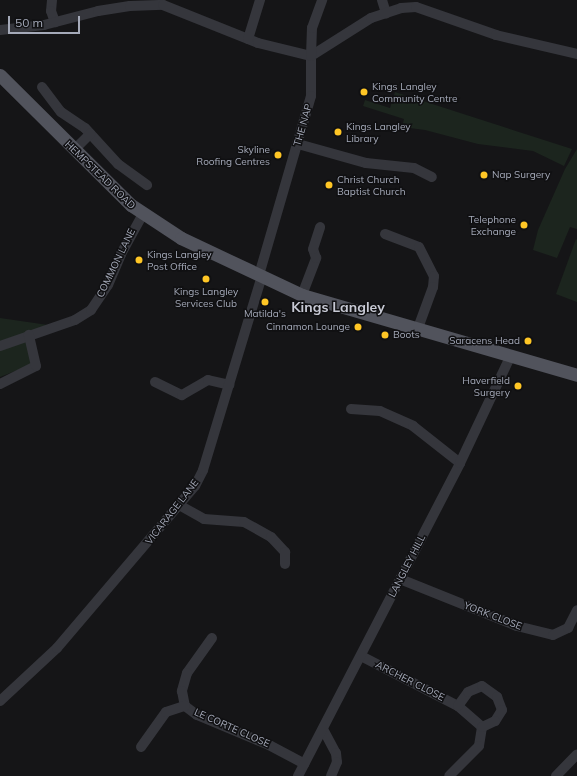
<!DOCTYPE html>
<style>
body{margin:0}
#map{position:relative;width:577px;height:776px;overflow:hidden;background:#151517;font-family:Mulish,sans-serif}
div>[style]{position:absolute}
.green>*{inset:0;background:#1c251e}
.minor>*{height:10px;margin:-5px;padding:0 5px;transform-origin:5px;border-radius:5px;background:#35363c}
.major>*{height:13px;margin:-6.5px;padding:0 6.5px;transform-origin:6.5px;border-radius:6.5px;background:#51535c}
.dots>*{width:11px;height:11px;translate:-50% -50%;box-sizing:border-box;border:2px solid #101012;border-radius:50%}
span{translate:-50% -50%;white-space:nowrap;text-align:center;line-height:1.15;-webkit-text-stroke:3px #101012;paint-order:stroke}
.poi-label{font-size:10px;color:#a5aab9}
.left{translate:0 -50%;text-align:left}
.right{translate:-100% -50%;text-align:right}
.street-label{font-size:10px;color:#a5aab9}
.district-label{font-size:14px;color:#c7c9d4;font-weight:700}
.scale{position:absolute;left:8px;top:16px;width:72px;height:18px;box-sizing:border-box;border:2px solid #a5aab9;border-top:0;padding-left:5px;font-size:12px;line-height:14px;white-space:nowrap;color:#a5aab9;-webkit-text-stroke:3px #101012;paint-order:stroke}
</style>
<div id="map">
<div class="green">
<i style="clip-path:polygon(395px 92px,572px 149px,564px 166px,533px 151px,478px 144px,425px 130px,402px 127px,404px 119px,363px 106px,365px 100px,390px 108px)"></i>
<i style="clip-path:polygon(577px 149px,577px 229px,570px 227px,557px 258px,533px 250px,538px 230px,565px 169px)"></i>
<i style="clip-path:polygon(576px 239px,577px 240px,577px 302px,556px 294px)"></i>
<i style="clip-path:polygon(0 318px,55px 326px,27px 334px,33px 364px,0 377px)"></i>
</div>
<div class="minor">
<i style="left:52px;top:0;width:11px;rotate:95deg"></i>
<i style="left:51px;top:11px;width:12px;rotate:70deg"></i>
<i style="left:382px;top:0;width:14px;rotate:73deg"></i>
<i style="left:0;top:30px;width:44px;rotate:-6.5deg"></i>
<i style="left:44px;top:25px;width:56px;rotate:-14.5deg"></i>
<i style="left:98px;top:11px;width:32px;rotate:-9deg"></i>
<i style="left:130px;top:6px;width:33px;rotate:-2deg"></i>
<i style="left:163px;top:5px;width:102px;rotate:21.8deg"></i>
<i style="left:258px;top:43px;width:55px;rotate:13.8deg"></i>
<i style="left:311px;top:56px;width:40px;rotate:90deg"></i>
<i style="left:311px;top:96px;width:186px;rotate:106.2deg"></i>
<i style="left:248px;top:39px;width:41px;rotate:-72.9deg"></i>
<i style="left:311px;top:56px;width:71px;rotate:-32.3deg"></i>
<i style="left:371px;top:18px;width:32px;rotate:-18deg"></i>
<i style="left:401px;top:8px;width:15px;rotate:-4deg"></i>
<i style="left:416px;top:7px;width:85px;rotate:19.3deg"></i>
<i style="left:496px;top:35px;width:83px;rotate:13.2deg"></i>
<i style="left:311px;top:56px;width:28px;rotate:-88deg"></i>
<i style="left:312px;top:28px;width:30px;rotate:-70deg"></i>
<i style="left:42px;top:87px;width:31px;rotate:53deg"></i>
<i style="left:61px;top:112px;width:29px;rotate:34deg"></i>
<i style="left:85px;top:128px;width:49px;rotate:47.5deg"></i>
<i style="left:118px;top:164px;width:36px;rotate:36deg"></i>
<i style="left:298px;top:144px;width:71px;rotate:15.6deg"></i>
<i style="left:366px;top:163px;width:48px;rotate:5.9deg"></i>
<i style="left:414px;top:168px;width:20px;rotate:27deg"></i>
<i style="left:74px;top:150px;width:23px;rotate:-45deg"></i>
<i style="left:385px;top:234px;width:36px;rotate:21deg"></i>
<i style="left:419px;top:247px;width:33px;rotate:63deg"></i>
<i style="left:434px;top:276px;width:11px;rotate:95deg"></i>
<i style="left:433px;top:287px;width:44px;rotate:110.1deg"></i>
<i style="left:302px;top:295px;width:40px;rotate:-69deg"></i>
<i style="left:316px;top:258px;width:9px;rotate:-108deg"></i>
<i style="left:313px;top:249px;width:23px;rotate:-72deg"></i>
<i style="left:0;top:346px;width:79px;rotate:-19.1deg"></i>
<i style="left:75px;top:320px;width:19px;rotate:-32deg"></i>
<i style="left:91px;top:310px;width:30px;rotate:-56deg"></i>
<i style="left:108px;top:285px;width:34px;rotate:-67deg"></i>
<i style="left:121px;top:254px;width:46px;rotate:-61.2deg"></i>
<i style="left:155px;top:382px;width:30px;rotate:26deg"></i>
<i style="left:182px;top:395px;width:30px;rotate:-30deg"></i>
<i style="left:208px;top:380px;width:22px;rotate:13deg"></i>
<i style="left:0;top:384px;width:40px;rotate:-26.6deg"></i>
<i style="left:36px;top:366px;width:32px;rotate:-103deg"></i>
<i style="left:351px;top:409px;width:29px;rotate:4deg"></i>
<i style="left:380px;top:411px;width:36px;rotate:24deg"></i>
<i style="left:413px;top:426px;width:60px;rotate:38.2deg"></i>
<i style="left:179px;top:505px;width:29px;rotate:29deg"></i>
<i style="left:204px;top:519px;width:40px;rotate:4.3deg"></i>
<i style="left:244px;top:522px;width:31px;rotate:29deg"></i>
<i style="left:271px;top:537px;width:21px;rotate:47deg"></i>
<i style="left:285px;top:552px;width:12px;rotate:90deg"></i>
<i style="left:400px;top:579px;width:126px;rotate:21.9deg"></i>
<i style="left:517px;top:626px;width:37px;rotate:14deg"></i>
<i style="left:553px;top:635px;width:17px;rotate:-25deg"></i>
<i style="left:568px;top:628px;width:20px;rotate:-63deg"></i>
<i style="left:212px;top:638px;width:43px;rotate:125.5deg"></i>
<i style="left:187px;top:673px;width:19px;rotate:106deg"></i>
<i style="left:182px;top:691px;width:15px;rotate:79deg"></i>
<i style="left:185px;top:706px;width:15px;rotate:37deg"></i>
<i style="left:197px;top:715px;width:78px;rotate:22.6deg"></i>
<i style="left:269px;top:745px;width:40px;rotate:28deg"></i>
<i style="left:361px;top:656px;width:109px;rotate:27.3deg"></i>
<i style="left:458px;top:706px;width:32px;rotate:41deg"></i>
<i style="left:482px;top:727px;width:19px;rotate:99deg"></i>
<i style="left:479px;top:746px;width:42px;rotate:135deg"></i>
<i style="left:0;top:701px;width:78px;rotate:-42.9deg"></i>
<i style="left:57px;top:648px;width:213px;rotate:-49.6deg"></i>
<i style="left:195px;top:486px;width:18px;rotate:-63deg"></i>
<i style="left:203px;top:470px;width:203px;rotate:-73.1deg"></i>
<i style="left:458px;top:706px;width:17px;rotate:-54deg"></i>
<i style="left:468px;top:692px;width:15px;rotate:-23deg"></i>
<i style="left:482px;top:686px;width:19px;rotate:36deg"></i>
<i style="left:497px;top:697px;width:14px;rotate:69deg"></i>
<i style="left:502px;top:710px;width:13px;rotate:122deg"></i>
<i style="left:495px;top:721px;width:14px;rotate:155deg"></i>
<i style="left:323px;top:729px;width:27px;rotate:62deg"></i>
<i style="left:336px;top:753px;width:9px;rotate:84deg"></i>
<i style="left:337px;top:762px;width:15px;rotate:113deg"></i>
<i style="left:141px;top:747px;width:43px;rotate:-54.5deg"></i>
<i style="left:166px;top:712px;width:20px;rotate:-18deg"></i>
<i style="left:298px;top:776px;width:352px;rotate:-62.6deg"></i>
<i style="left:460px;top:463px;width:119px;rotate:-64.7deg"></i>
<i style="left:556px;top:776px;width:30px;rotate:-46deg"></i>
</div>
<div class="major">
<i style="left:0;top:75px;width:185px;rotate:44.8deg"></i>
<i style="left:131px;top:205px;width:60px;rotate:33.4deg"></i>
<i style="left:181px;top:238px;width:134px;rotate:25.2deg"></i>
<i style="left:302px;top:295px;width:286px;rotate:16.2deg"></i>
</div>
<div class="dots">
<i style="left:364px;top:92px;background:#ffc625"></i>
<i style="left:338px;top:132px;background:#ffc625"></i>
<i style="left:278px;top:155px;background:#ffc625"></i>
<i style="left:484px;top:175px;background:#ffc625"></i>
<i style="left:329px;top:185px;background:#ffc625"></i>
<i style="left:524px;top:225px;background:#ffc625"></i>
<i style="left:139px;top:260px;background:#ffc625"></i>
<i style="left:206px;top:279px;background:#ffc625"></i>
<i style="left:265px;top:302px;background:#ffc625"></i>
<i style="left:358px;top:327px;background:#ffc625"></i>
<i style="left:385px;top:335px;background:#ffc625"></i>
<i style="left:528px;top:341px;background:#ffc625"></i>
<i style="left:518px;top:386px;background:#ffc625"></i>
</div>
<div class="poi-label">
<span class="left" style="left:372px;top:92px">Kings Langley<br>Community Centre</span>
<span class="left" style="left:346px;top:132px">Kings Langley<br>Library</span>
<span class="right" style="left:270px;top:155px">Skyline<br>Roofing Centres</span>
<span class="left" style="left:492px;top:175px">Nap Surgery</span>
<span class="left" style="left:337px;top:185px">Christ Church<br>Baptist Church</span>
<span class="right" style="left:516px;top:225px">Telephone<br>Exchange</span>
<span class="left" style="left:147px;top:260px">Kings Langley<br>Post Office</span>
<span style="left:206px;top:297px">Kings Langley<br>Services Club</span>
<span style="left:265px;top:314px">Matilda's</span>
<span class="right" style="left:350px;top:327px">Cinnamon Lounge</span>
<span class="left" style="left:393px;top:335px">Boots</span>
<span class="right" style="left:520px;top:341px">Saracens Head</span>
<span class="right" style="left:510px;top:386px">Haverfield<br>Surgery</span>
</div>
<div class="street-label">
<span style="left:303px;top:125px;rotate:-74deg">THE NAP</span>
<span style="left:100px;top:175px;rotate:44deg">HEMPSTEAD ROAD</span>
<span style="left:116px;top:263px;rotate:-64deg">COMMON LANE</span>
<span style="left:172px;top:512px;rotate:-52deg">VICARAGE LANE</span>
<span style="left:407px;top:566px;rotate:-63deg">LANGLEY HILL</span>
<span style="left:493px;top:616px;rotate:21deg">YORK CLOSE</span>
<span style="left:410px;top:681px;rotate:27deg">ARCHER CLOSE</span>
<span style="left:232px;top:728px;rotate:24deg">LE CORTE CLOSE</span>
</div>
<div class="district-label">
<span style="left:338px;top:307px">Kings Langley</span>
</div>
<div class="scale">50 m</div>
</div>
